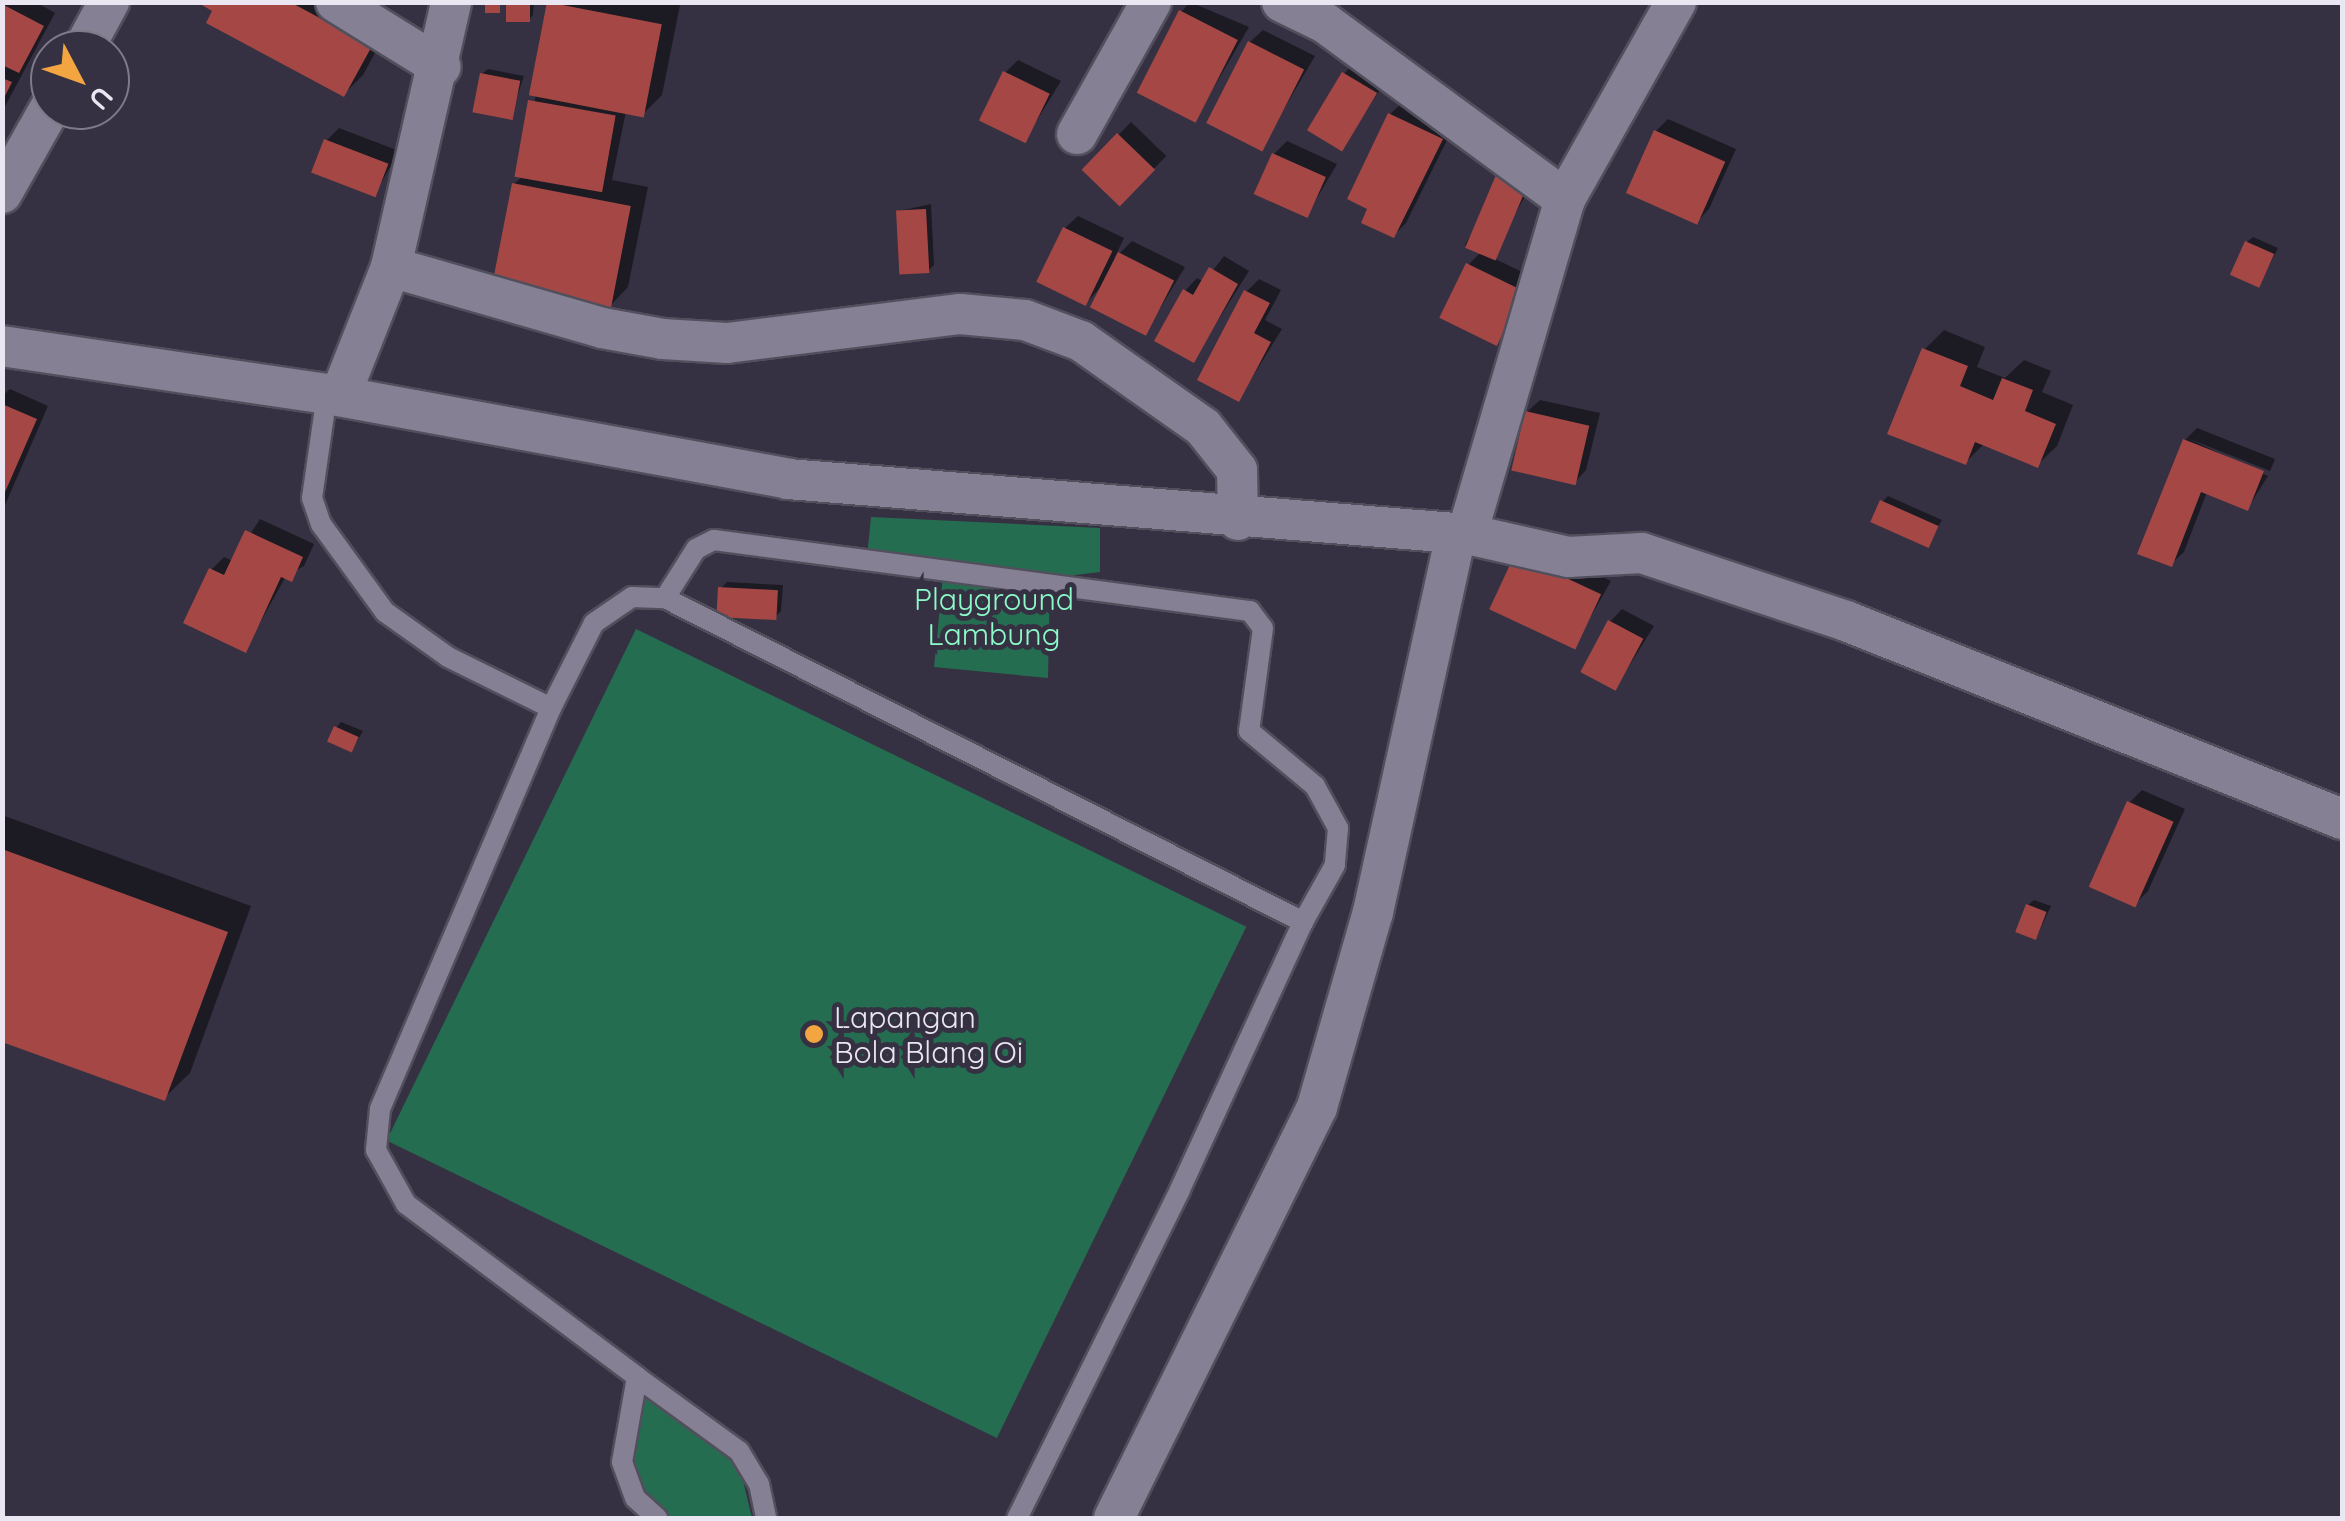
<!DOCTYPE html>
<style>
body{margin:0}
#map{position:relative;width:2345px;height:1521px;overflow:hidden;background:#363142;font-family:Quicksand,sans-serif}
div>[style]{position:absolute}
.green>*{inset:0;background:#256d50;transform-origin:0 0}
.shadow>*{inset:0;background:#0007;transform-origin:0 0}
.building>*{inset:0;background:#a54845;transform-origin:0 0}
.roads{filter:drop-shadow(2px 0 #524f5d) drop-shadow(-2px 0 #524f5d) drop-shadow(0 2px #524f5d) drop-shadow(0 -2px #524f5d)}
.lane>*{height:20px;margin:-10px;padding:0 10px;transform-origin:10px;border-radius:10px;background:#858094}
.street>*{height:40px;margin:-20px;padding:0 20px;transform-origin:20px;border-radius:20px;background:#858094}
.dots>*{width:28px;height:28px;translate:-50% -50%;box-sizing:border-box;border:5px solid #363142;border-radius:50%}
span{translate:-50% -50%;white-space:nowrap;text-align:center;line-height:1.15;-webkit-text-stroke:10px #363142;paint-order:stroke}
.park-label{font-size:30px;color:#8dfac9}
.poi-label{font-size:30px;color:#eae7f2}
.left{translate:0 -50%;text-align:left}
.frame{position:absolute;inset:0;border:5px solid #eae7f2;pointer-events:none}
.north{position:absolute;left:30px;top:30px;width:100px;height:100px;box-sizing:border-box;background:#363142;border:2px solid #7e7a88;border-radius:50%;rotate:131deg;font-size:28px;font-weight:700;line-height:40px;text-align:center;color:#eae7f2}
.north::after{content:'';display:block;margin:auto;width:35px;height:45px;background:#f2a541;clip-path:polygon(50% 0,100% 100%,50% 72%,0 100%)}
</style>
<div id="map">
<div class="green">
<i style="clip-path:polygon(871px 517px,1100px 528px,1100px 572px,1050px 578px,1048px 678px,934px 667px,943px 575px,866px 567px)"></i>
<i style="left:636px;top:629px;width:679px;height:569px;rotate:26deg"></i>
<i style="clip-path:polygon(636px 1384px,737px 1456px,752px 1518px,666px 1518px,643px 1504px,623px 1458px)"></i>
</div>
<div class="shadow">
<i style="clip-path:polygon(2px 2px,36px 2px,55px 13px,2px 112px)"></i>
<i style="clip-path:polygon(202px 2px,344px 2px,389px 27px,363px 75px,344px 94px)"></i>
<i style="clip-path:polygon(509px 2px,534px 2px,533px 15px,528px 21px)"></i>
<i style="clip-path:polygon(1190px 2px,1249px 27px,1195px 120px,1181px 12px)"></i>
<i style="clip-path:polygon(550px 3px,680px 5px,662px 95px,643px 114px,626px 111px,612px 180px,648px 187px,628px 287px,609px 307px,514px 184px,523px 176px)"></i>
<i style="clip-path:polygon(1263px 30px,1315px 56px,1261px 148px,1250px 42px)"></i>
<i style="clip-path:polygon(1018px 60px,1061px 81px,1025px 140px,1006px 72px)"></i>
<i style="clip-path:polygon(1356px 61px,1387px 79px,1342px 148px,1344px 74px)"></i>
<i style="clip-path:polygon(488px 69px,524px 76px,510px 118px,482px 74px)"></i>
<i style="clip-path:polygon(1403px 102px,1454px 126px,1406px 223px,1394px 235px,1390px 114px)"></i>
<i style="clip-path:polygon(1668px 119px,1736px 149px,1709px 209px,1697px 222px,1656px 131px)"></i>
<i style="left:1131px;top:122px;width:49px;height:66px;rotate:44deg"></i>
<i style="clip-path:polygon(339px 128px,399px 151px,375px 194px,326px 141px)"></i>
<i style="clip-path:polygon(1287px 141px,1337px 164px,1307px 215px,1274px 154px)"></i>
<i style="clip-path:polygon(1511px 163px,1537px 175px,1491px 257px,1535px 278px,1498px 343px,1468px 265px,1480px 253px,1465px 245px)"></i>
<i style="clip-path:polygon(931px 204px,934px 265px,928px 271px,899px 211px)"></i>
<i style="clip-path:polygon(1078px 216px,1124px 238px,1114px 259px,1132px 241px,1185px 267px,1146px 332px,1101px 287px,1085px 304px,1065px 228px)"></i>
<i style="clip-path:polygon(2253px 237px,2278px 248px,2260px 284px,2247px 242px)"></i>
<i style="clip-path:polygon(1224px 256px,1249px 271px,1193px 360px,1185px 291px,1197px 278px,1204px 282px)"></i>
<i style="clip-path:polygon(1259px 279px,1281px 290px,1265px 320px,1282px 329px,1239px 399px,1246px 292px)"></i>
<i style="clip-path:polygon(1944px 330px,1985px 347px,1977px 367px,2005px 378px,2024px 360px,2051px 371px,2042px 392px,2073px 405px,2057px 446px,2037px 465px,1985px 443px,1965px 463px,1925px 349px)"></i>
<i style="clip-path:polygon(10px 389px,48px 406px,2px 512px,2px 396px)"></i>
<i style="clip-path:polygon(1540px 400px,1600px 413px,1586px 470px,1574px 483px,1527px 412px)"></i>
<i style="clip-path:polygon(2197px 428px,2275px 459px,2270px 471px,2187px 438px,2268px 476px,2248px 508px,2207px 492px,2184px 552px,2171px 564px,2185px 440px)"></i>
<i style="clip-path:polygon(1888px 496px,1942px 520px,1927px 546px,1882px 502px)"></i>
<i style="clip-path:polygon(260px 519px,314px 544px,304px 566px,286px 576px,245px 650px,211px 570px,224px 557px,233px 561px)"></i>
<i style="clip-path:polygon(1529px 543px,1611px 581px,1574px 646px)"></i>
<i style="clip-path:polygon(727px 582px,783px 585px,781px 611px,775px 617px,721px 588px)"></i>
<i style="clip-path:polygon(1622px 609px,1654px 626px,1616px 687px,1610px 622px)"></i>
<i style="clip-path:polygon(341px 722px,363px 731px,352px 750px,336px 728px)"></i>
<i style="clip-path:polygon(2142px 790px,2185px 809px,2148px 891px,2136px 903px,2129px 803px)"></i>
<i style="clip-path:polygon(2px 815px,251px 906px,190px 1073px,164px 1098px,2px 1039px)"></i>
<i style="clip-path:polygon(2034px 900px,2051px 906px,2036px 938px,2028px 905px)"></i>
</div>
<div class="building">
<i style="clip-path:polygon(197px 2px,290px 2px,372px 46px,344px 97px,206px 23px,212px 11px)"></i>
<i style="left:485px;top:2px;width:15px;height:11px"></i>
<i style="left:506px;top:2px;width:24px;height:20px"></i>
<i style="left:547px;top:2px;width:117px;height:95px;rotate:11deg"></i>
<i style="clip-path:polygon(2px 4px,44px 26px,19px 73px,2px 65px)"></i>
<i style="left:1179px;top:10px;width:66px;height:93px;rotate:27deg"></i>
<i style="left:1248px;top:41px;width:63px;height:92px;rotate:27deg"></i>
<i style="left:1003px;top:71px;width:52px;height:55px;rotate:26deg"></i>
<i style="left:1342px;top:72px;width:41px;height:68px;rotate:31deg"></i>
<i style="left:480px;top:73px;width:41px;height:40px;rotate:11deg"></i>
<i style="clip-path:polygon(2px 78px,12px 82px,2px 102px)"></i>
<i style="left:528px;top:100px;width:89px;height:78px;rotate:10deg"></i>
<i style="clip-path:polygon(1388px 113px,1443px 139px,1394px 238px,1361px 223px,1367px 209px,1347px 199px)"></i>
<i style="left:1654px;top:130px;width:78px;height:69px;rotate:24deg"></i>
<i style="left:1117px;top:133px;width:53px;height:51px;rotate:44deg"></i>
<i style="left:324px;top:139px;width:69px;height:36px;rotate:21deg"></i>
<i style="left:1272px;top:153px;width:59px;height:45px;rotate:24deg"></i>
<i style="left:1496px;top:175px;width:33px;height:79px;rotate:23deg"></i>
<i style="left:512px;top:183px;width:121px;height:105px;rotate:11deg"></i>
<i style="left:926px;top:209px;width:64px;height:30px;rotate:87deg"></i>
<i style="left:1063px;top:227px;width:55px;height:61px;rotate:26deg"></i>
<i style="left:2245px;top:241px;width:32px;height:37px;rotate:24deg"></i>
<i style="left:1118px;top:252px;width:63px;height:62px;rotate:27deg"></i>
<i style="left:1466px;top:263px;width:64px;height:61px;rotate:26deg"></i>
<i style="clip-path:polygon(1209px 267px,1238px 284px,1194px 363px,1154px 341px,1183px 289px,1193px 295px)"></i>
<i style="clip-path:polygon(1244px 290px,1270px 303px,1254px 333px,1271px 342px,1239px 402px,1197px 380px)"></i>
<i style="clip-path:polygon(1922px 348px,1968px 366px,1960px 386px,1993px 400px,2002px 378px,2033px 390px,2025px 411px,2056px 424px,2038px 468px,1975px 442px,1966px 465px,1887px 434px)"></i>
<i style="clip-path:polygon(2px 404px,37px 419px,2px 499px)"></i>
<i style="left:1525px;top:411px;width:66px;height:61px;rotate:13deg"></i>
<i style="clip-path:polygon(2183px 439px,2264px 471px,2248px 511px,2201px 492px,2172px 567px,2137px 554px)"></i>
<i style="left:1880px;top:500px;width:64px;height:24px;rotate:24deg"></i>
<i style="clip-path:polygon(245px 530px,303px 557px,292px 582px,281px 577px,246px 653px,183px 623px,209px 568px,224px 575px)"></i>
<i style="left:1515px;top:554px;width:95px;height:61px;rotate:25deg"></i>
<i style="left:718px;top:587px;width:60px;height:30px;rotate:3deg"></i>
<i style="left:1608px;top:620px;width:40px;height:59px;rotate:28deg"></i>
<i style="left:334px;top:726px;width:27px;height:17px;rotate:24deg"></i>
<i style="left:2127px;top:801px;width:51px;height:94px;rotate:24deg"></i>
<i style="clip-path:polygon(2px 849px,228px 932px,165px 1101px,2px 1042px)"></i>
<i style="left:2026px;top:904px;width:22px;height:30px;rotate:21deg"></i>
</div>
<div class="roads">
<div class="lane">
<i style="left:327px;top:394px;width:105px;rotate:98.2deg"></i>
<i style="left:312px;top:498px;width:28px;rotate:71deg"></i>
<i style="left:321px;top:524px;width:109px;rotate:54deg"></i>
<i style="left:385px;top:612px;width:77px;rotate:35.5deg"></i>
<i style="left:448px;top:657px;width:115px;rotate:26.3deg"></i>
<i style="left:551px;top:708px;width:95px;rotate:-63.2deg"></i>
<i style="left:594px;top:623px;width:46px;rotate:-34.4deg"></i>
<i style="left:632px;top:597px;width:33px;rotate:2deg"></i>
<i style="left:665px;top:598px;width:716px;rotate:26.92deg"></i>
<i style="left:1303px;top:922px;width:295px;rotate:114.7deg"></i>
<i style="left:1180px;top:1190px;width:366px;rotate:116.4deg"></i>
<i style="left:665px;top:598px;width:58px;rotate:-57.7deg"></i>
<i style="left:696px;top:549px;width:20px;rotate:-27deg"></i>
<i style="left:714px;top:540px;width:541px;rotate:7.55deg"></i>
<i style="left:1250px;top:611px;width:21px;rotate:53deg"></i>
<i style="left:1263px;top:628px;width:104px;rotate:97.7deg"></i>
<i style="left:1249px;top:731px;width:86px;rotate:39.8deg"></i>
<i style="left:1315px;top:786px;width:48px;rotate:61.3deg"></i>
<i style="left:1338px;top:828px;width:37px;rotate:95deg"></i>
<i style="left:1335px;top:865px;width:65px;rotate:119.3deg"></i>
<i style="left:551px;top:708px;width:436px;rotate:113.1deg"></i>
<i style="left:380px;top:1109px;width:41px;rotate:95.6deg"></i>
<i style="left:376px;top:1150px;width:62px;rotate:60.9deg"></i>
<i style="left:406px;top:1204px;width:289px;rotate:36.8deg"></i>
<i style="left:637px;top:1377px;width:86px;rotate:100deg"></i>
<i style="left:622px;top:1462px;width:38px;rotate:70deg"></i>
<i style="left:635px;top:1498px;width:30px;rotate:42deg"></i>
<i style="left:637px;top:1377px;width:126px;rotate:36deg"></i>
<i style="left:739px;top:1451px;width:39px;rotate:59deg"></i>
<i style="left:759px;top:1484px;width:35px;rotate:78deg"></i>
</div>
<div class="street">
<i style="left:336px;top:2px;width:123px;rotate:31.8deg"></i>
<i style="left:1282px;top:2px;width:48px;rotate:26deg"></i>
<i style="left:1325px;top:23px;width:298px;rotate:36.3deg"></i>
<i style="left:83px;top:50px;width:55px;rotate:-61.6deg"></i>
<i style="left:1077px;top:134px;width:151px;rotate:-60.7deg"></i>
<i style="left:2px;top:193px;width:98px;rotate:-60.5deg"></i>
<i style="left:391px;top:267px;width:220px;rotate:16.1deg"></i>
<i style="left:602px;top:328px;width:62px;rotate:10.2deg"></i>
<i style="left:663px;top:339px;width:64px;rotate:3.6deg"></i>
<i style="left:727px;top:343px;width:235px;rotate:-7.1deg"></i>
<i style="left:960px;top:314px;width:65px;rotate:5.3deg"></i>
<i style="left:1025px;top:320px;width:60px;rotate:20.6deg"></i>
<i style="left:1081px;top:341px;width:149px;rotate:35.2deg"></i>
<i style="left:1203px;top:427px;width:55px;rotate:51.7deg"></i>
<i style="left:1237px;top:470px;width:50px;rotate:88.9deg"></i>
<i style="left:2px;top:346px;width:329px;rotate:8.4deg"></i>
<i style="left:327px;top:394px;width:469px;rotate:10.4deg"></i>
<i style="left:788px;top:479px;width:681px;rotate:4.63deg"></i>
<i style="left:1467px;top:534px;width:104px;rotate:12.8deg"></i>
<i style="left:1568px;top:557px;width:74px;rotate:-3.1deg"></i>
<i style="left:1642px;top:553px;width:215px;rotate:18.4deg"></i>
<i style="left:1846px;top:621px;width:534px;rotate:21.76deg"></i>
<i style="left:340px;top:396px;width:139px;rotate:-68.4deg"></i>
<i style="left:391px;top:267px;width:272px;rotate:-77.2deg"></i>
<i style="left:1467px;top:534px;width:349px;rotate:-73.7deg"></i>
<i style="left:1565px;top:199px;width:226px;rotate:-60.6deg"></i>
<i style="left:1114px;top:1518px;width:458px;rotate:-63.7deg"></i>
<i style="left:1317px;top:1107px;width:203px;rotate:-74deg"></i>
<i style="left:1373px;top:912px;width:383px;rotate:-77.6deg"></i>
</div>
</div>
<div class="dots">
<i style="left:814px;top:1034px;background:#f2a541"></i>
</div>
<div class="park-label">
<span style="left:994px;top:616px">Playground<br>Lambung</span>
</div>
<div class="poi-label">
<span class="left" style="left:834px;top:1034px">Lapangan<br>Bola Blang Oi</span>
</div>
<div class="frame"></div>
<div class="north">U</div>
</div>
